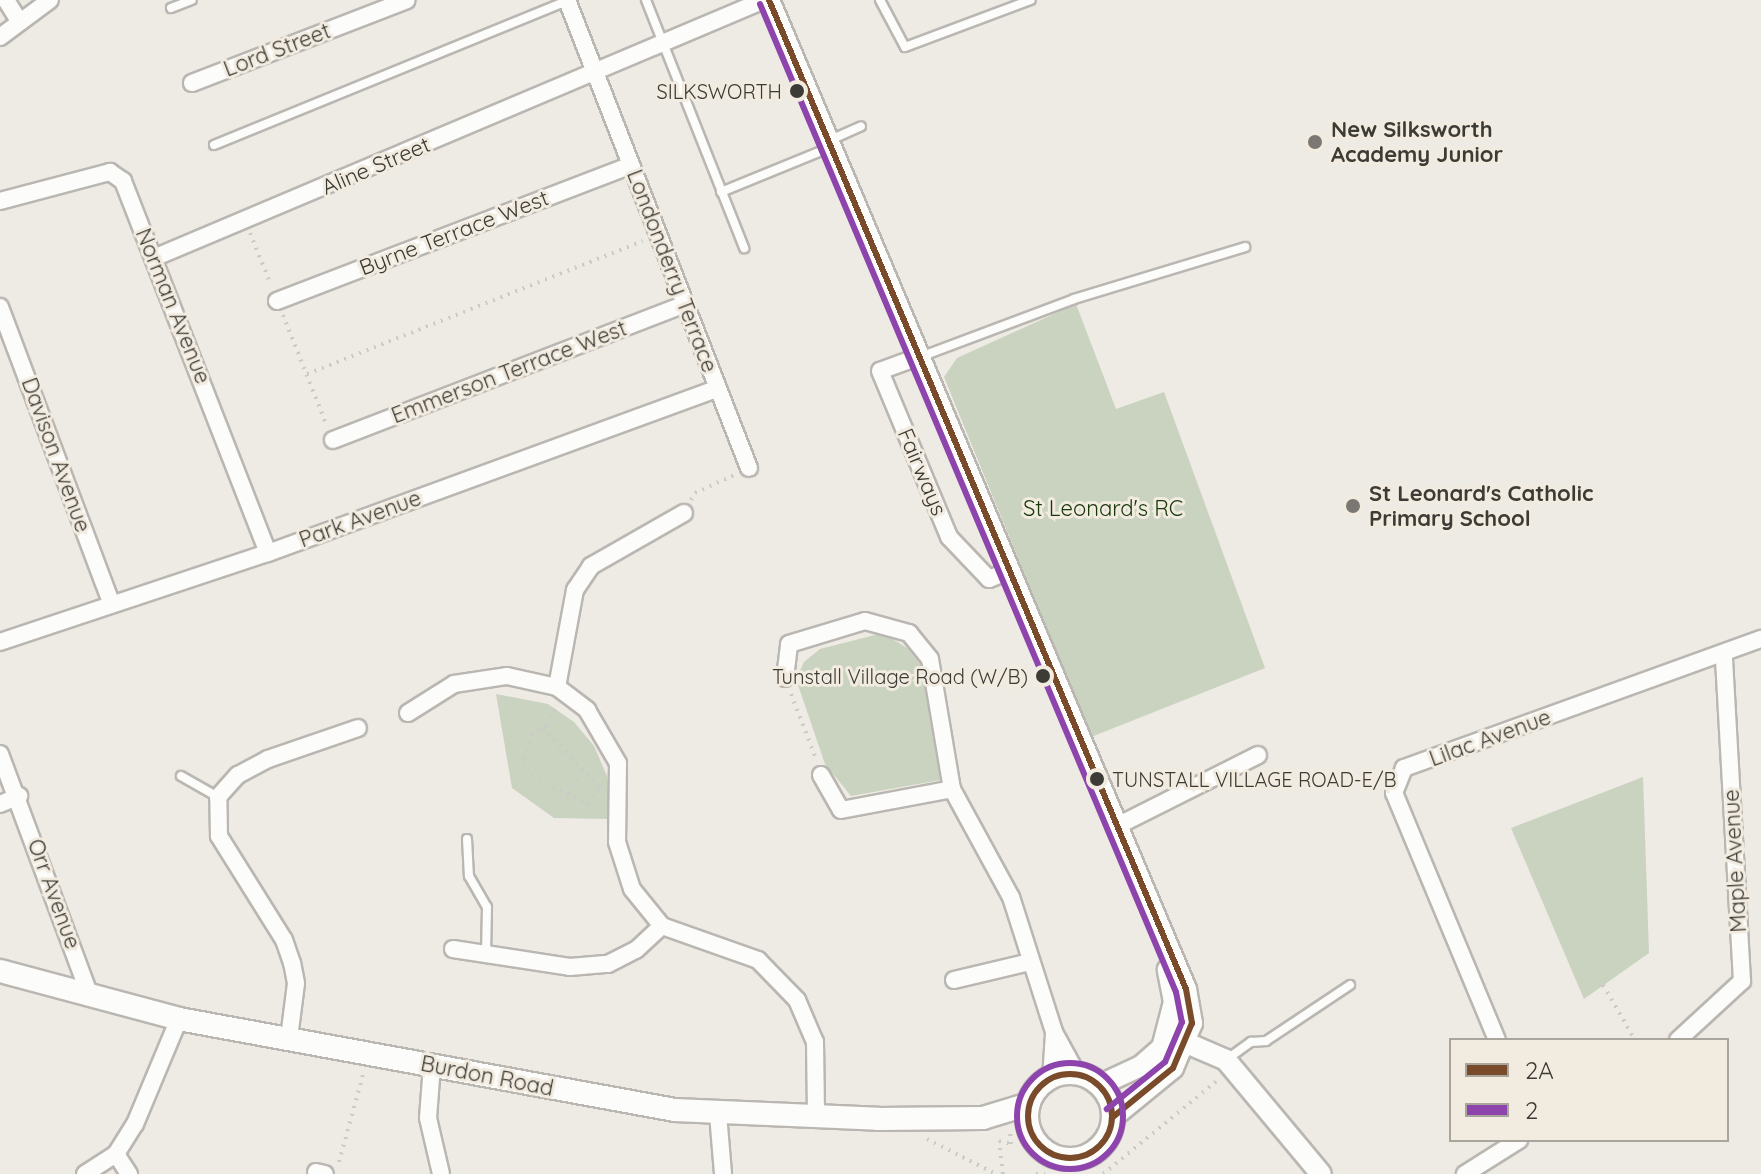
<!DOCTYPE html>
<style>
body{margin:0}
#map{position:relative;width:1761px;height:1174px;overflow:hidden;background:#eeeae4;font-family:Quicksand,sans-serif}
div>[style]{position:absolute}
.green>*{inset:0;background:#c9d3c0}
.path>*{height:4px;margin-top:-2px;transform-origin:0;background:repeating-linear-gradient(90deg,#cbcac7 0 2px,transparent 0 8px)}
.roads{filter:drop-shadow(2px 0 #bab7b2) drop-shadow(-2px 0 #bab7b2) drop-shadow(0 2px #bab7b2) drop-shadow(0 -2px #bab7b2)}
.service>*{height:8px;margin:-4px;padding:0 4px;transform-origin:4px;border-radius:4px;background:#fcfcfb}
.minor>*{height:16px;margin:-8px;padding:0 8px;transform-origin:8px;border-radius:8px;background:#fcfcfb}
.tertiary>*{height:20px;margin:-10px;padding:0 10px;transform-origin:10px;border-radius:10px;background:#fcfcfb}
.secondary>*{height:22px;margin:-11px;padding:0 11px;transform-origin:11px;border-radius:11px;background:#fcfcfb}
.secondary>.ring{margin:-11px;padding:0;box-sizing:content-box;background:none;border:22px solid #fcfcfb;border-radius:50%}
.bus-1>*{height:6px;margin:-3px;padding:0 3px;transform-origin:3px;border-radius:3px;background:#7a4b2a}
.bus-1>.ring{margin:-3px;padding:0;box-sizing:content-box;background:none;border:6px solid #7a4b2a;border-radius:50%}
.bus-2>*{height:6px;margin:-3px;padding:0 3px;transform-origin:3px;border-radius:3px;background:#8e44ad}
.bus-2>.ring{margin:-3px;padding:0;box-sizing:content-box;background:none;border:6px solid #8e44ad;border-radius:50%}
.dots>*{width:22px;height:22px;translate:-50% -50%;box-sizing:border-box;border:4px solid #f2ebe0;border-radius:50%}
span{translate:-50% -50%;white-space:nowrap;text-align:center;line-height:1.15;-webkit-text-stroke:6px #f2ebe0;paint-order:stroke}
.bus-label{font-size:20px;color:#3d3b36}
.right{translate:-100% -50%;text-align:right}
.left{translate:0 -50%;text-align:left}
.street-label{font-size:22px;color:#3d3b36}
.poi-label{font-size:22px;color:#3d3b36;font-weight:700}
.park-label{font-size:22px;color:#18380b}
.legend{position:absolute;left:1449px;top:1038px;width:280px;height:104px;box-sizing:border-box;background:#f2ebe0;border:2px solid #aaa59c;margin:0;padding:10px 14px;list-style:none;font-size:24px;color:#3d3b36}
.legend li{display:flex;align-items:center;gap:16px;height:40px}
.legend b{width:40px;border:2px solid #aaa59c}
</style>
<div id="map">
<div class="green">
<i style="clip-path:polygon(1076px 304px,1116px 409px,1164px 392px,1265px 668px,1091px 737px,944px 377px,957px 358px)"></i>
<i style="clip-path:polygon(883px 633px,907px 648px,924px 669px,946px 779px,851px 796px,825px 764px,796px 679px,804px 662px,820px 649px)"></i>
<i style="clip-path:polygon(496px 694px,548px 704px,574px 722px,594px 746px,607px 776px,610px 819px,554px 818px,512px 788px)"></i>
<i style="clip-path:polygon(1643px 777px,1649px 953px,1584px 999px,1511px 828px)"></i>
</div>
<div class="path">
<i style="left:250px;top:233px;width:56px;rotate:68deg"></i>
<i style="left:283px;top:315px;width:119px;rotate:68.4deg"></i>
<i style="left:307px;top:374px;width:361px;rotate:-21.6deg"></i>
<i style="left:691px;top:500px;width:8px;rotate:-60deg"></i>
<i style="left:695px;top:493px;width:43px;rotate:-24.8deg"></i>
<i style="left:791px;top:694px;width:72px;rotate:68.8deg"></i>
<i style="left:555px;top:709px;width:19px;rotate:118deg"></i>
<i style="left:546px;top:726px;width:16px;rotate:150deg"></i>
<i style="left:532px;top:734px;width:29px;rotate:106deg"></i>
<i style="left:524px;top:762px;width:16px;rotate:63deg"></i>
<i style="left:531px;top:776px;width:64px;rotate:26.2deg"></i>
<i style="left:588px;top:804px;width:19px;rotate:-55deg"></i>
<i style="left:543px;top:728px;width:83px;rotate:46.5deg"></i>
<i style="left:569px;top:794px;width:25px;rotate:-61deg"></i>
<i style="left:1603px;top:985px;width:64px;rotate:59.8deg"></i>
<i style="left:927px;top:1139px;width:77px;rotate:26.9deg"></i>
<i style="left:339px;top:1162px;width:94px;rotate:-74.6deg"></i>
<i style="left:1003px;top:1174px;width:33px;rotate:-97deg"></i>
<i style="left:999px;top:1141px;width:12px;rotate:14deg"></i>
<i style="left:1011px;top:1144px;width:13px;rotate:-94deg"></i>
<i style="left:1036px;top:1174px;width:9px"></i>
<i style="left:1103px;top:1174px;width:150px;rotate:-39.3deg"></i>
</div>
<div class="roads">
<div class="service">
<i style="left:646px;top:0;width:267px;rotate:68.4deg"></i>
<i style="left:880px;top:0;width:53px;rotate:62deg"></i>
<i style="left:905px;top:47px;width:134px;rotate:-20.5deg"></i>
<i style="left:171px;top:8px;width:22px;rotate:-21deg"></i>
<i style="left:828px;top:141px;width:36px;rotate:-24deg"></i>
<i style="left:214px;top:145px;width:381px;rotate:-22.2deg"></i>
<i style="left:721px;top:192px;width:117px;rotate:-22.2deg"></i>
<i style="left:920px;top:357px;width:165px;rotate:-20.6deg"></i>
<i style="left:1074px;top:299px;width:179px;rotate:-16.9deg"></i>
<i style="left:181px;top:776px;width:43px;rotate:29.6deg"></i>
<i style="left:467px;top:839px;width:37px;rotate:87deg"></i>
<i style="left:469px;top:876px;width:36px;rotate:60deg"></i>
<i style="left:487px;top:907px;width:47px;rotate:91.2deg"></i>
<i style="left:1226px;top:1060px;width:31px;rotate:-36deg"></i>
<i style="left:1251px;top:1042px;width:15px;rotate:-4deg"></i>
<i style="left:1266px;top:1041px;width:101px;rotate:-33.7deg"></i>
</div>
<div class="minor">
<i style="left:6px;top:0;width:25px;rotate:58deg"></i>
<i style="left:567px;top:0;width:502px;rotate:68.75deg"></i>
<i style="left:0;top:37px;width:62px;rotate:-36.5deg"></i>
<i style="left:192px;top:83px;width:230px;rotate:-21.1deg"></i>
<i style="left:0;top:201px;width:114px;rotate:-14.8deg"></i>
<i style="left:110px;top:172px;width:16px;rotate:35deg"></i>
<i style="left:123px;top:181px;width:399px;rotate:68.7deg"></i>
<i style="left:156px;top:257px;width:660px;rotate:-22.91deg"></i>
<i style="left:277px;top:301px;width:379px;rotate:-21deg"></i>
<i style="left:0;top:307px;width:316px;rotate:69.4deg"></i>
<i style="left:918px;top:357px;width:40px;rotate:159.8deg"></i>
<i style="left:880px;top:371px;width:180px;rotate:67.4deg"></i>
<i style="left:949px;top:537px;width:58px;rotate:46.4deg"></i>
<i style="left:989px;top:579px;width:22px;rotate:-22deg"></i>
<i style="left:333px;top:440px;width:377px;rotate:-21.1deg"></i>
<i style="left:0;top:642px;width:282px;rotate:-18.4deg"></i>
<i style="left:268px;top:553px;width:479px;rotate:-20.1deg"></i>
<i style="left:785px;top:678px;width:34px;rotate:-83deg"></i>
<i style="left:789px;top:644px;width:79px;rotate:-16.8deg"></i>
<i style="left:865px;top:621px;width:46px;rotate:15.3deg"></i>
<i style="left:909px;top:633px;width:33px;rotate:51deg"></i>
<i style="left:930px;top:659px;width:132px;rotate:80.4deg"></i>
<i style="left:952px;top:789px;width:123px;rotate:61.4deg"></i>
<i style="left:1011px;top:897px;width:142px;rotate:72.3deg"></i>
<i style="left:1054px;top:1032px;width:48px;rotate:61.3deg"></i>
<i style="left:557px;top:687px;width:99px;rotate:-79.5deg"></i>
<i style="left:575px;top:590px;width:29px;rotate:-56deg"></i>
<i style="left:591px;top:566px;width:107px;rotate:-29.7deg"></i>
<i style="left:408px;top:713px;width:54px;rotate:-32.2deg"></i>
<i style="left:454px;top:684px;width:54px;rotate:-8.6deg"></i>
<i style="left:507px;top:676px;width:51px;rotate:12.4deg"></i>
<i style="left:557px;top:687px;width:38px;rotate:37deg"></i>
<i style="left:587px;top:710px;width:61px;rotate:59.7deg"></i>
<i style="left:618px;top:763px;width:79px;rotate:90.7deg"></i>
<i style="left:617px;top:842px;width:49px;rotate:72.3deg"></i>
<i style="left:632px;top:889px;width:48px;rotate:51deg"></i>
<i style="left:662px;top:926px;width:102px;rotate:19.5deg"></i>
<i style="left:758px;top:960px;width:56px;rotate:45.7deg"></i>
<i style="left:797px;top:1000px;width:46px;rotate:66.8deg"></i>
<i style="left:815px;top:1042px;width:75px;rotate:89.2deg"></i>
<i style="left:0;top:754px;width:255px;rotate:69.6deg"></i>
<i style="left:821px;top:775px;width:40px;rotate:60.3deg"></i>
<i style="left:841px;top:810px;width:113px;rotate:-10.7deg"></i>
<i style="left:0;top:804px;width:21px;rotate:-23deg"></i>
<i style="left:1115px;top:827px;width:160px;rotate:-26.7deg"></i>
<i style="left:453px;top:949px;width:118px;rotate:8.7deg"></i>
<i style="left:570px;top:967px;width:38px;rotate:-5deg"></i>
<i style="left:608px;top:964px;width:31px;rotate:-27deg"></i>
<i style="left:636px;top:950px;width:35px;rotate:-43deg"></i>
<i style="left:954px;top:980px;width:78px;rotate:-13.3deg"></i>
<i style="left:289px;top:1038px;width:55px;rotate:-82.7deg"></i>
<i style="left:296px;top:983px;width:20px;rotate:-101deg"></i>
<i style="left:292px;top:963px;width:24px;rotate:-109deg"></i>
<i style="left:284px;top:940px;width:123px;rotate:-122deg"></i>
<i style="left:219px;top:836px;width:39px;rotate:-91deg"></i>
<i style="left:218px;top:797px;width:30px;rotate:-48deg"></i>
<i style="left:238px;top:775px;width:34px;rotate:-28deg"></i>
<i style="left:268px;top:759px;width:95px;rotate:-19deg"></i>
<i style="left:1497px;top:1040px;width:268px;rotate:-112.6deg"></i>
<i style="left:1394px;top:793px;width:27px;rotate:-68deg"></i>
<i style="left:1404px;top:768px;width:380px;rotate:-19.9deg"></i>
<i style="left:1678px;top:1040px;width:87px;rotate:-42.7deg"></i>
<i style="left:1742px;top:981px;width:327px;rotate:-93.2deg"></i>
<i style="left:432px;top:1065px;width:53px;rotate:94.3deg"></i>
<i style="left:428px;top:1118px;width:57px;rotate:76.9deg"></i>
<i style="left:1051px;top:1078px;width:44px;rotate:-86.1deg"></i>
<i style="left:718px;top:1114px;width:60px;rotate:85.2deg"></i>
<i style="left:116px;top:1154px;width:24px;rotate:57deg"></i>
<i style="left:316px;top:1172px;width:9px;rotate:13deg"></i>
<i style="left:85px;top:1174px;width:37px;rotate:-33deg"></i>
<i style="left:116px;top:1154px;width:36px;rotate:-58deg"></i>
<i style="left:135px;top:1124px;width:114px;rotate:-67.3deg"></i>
<i style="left:1465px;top:1174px;width:64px;rotate:-32.2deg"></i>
</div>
<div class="tertiary">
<i style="left:769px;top:0;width:1073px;rotate:67.14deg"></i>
<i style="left:1186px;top:989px;width:35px;rotate:80deg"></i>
<i style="left:1192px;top:1023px;width:49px;rotate:112.9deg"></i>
<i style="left:1173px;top:1068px;width:77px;rotate:140.8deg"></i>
<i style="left:1168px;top:1035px;width:63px;rotate:23.3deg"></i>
<i style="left:1226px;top:1060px;width:148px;rotate:50.2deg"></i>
<i style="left:1100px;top:1085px;width:45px;rotate:-24.9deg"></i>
<i style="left:1141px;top:1066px;width:28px;rotate:-41deg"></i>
<i style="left:1162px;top:1048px;width:48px;rotate:-75.4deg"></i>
<i style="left:1174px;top:1002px;width:33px;rotate:-101deg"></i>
</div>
<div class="secondary">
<i style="left:0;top:971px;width:185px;rotate:15deg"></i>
<i style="left:179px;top:1019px;width:504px;rotate:10.4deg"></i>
<i style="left:675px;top:1110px;width:203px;rotate:2.5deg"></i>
<i style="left:878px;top:1119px;width:105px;rotate:-0.5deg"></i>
<i style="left:983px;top:1118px;width:48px;rotate:-16.9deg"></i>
<i class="ring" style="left:1027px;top:1073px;width:64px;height:64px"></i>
</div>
</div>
<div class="bus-1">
<i style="left:769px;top:0;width:1073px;rotate:67.14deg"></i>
<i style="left:1186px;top:989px;width:35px;rotate:80deg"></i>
<i style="left:1192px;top:1023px;width:49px;rotate:112.9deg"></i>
<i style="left:1173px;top:1068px;width:77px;rotate:140.8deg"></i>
<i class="ring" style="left:1028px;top:1074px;width:78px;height:78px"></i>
</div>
<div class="bus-2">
<i style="left:760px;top:4px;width:1072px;rotate:67.17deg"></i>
<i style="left:1176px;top:992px;width:31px;rotate:79deg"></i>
<i style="left:1182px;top:1022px;width:43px;rotate:113deg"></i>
<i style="left:1165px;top:1062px;width:75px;rotate:141deg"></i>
<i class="ring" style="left:1017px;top:1063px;width:100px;height:100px"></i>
</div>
<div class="dots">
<i style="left:797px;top:91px;background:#3d3b36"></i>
<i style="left:1315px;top:142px;background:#7b7873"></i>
<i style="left:1353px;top:506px;background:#7b7873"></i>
<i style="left:1043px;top:676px;background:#3d3b36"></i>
<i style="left:1097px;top:779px;background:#3d3b36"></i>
</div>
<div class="bus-label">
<span class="right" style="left:782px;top:91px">SILKSWORTH</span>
<span class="right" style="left:1028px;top:676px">Tunstall Village Road (W/B)</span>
<span class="left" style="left:1112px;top:779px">TUNSTALL VILLAGE ROAD-E/B</span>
</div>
<div class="street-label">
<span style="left:277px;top:50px;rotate:-21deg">Lord Street</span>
<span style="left:376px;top:166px;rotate:-23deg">Aline Street</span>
<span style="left:454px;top:233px;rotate:-21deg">Byrne Terrace West</span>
<span style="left:672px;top:271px;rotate:69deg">Londonderry Terrace</span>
<span style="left:173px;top:306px;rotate:68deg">Norman Avenue</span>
<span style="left:509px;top:372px;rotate:-21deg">Emmerson Terrace West</span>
<span style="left:56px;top:455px;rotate:70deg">Davison Avenue</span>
<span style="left:922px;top:472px;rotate:67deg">Fairways</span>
<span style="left:360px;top:519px;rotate:-20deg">Park Avenue</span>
<span style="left:1490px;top:738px;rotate:-20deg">Lilac Avenue</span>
<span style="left:1735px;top:861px;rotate:-93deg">Maple Avenue</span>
<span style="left:54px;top:894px;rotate:70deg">Orr Avenue</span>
<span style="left:487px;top:1076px;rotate:11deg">Burdon Road</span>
</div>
<div class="poi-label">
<span class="left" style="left:1331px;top:142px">New Silksworth<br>Academy Junior</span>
<span class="left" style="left:1369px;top:506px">St Leonard's Catholic<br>Primary School</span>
</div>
<div class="park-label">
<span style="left:1103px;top:509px">St Leonard's RC</span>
</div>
<ul class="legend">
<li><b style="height:10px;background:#7a4b2a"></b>2A</li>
<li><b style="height:10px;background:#8e44ad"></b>2</li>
</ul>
</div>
